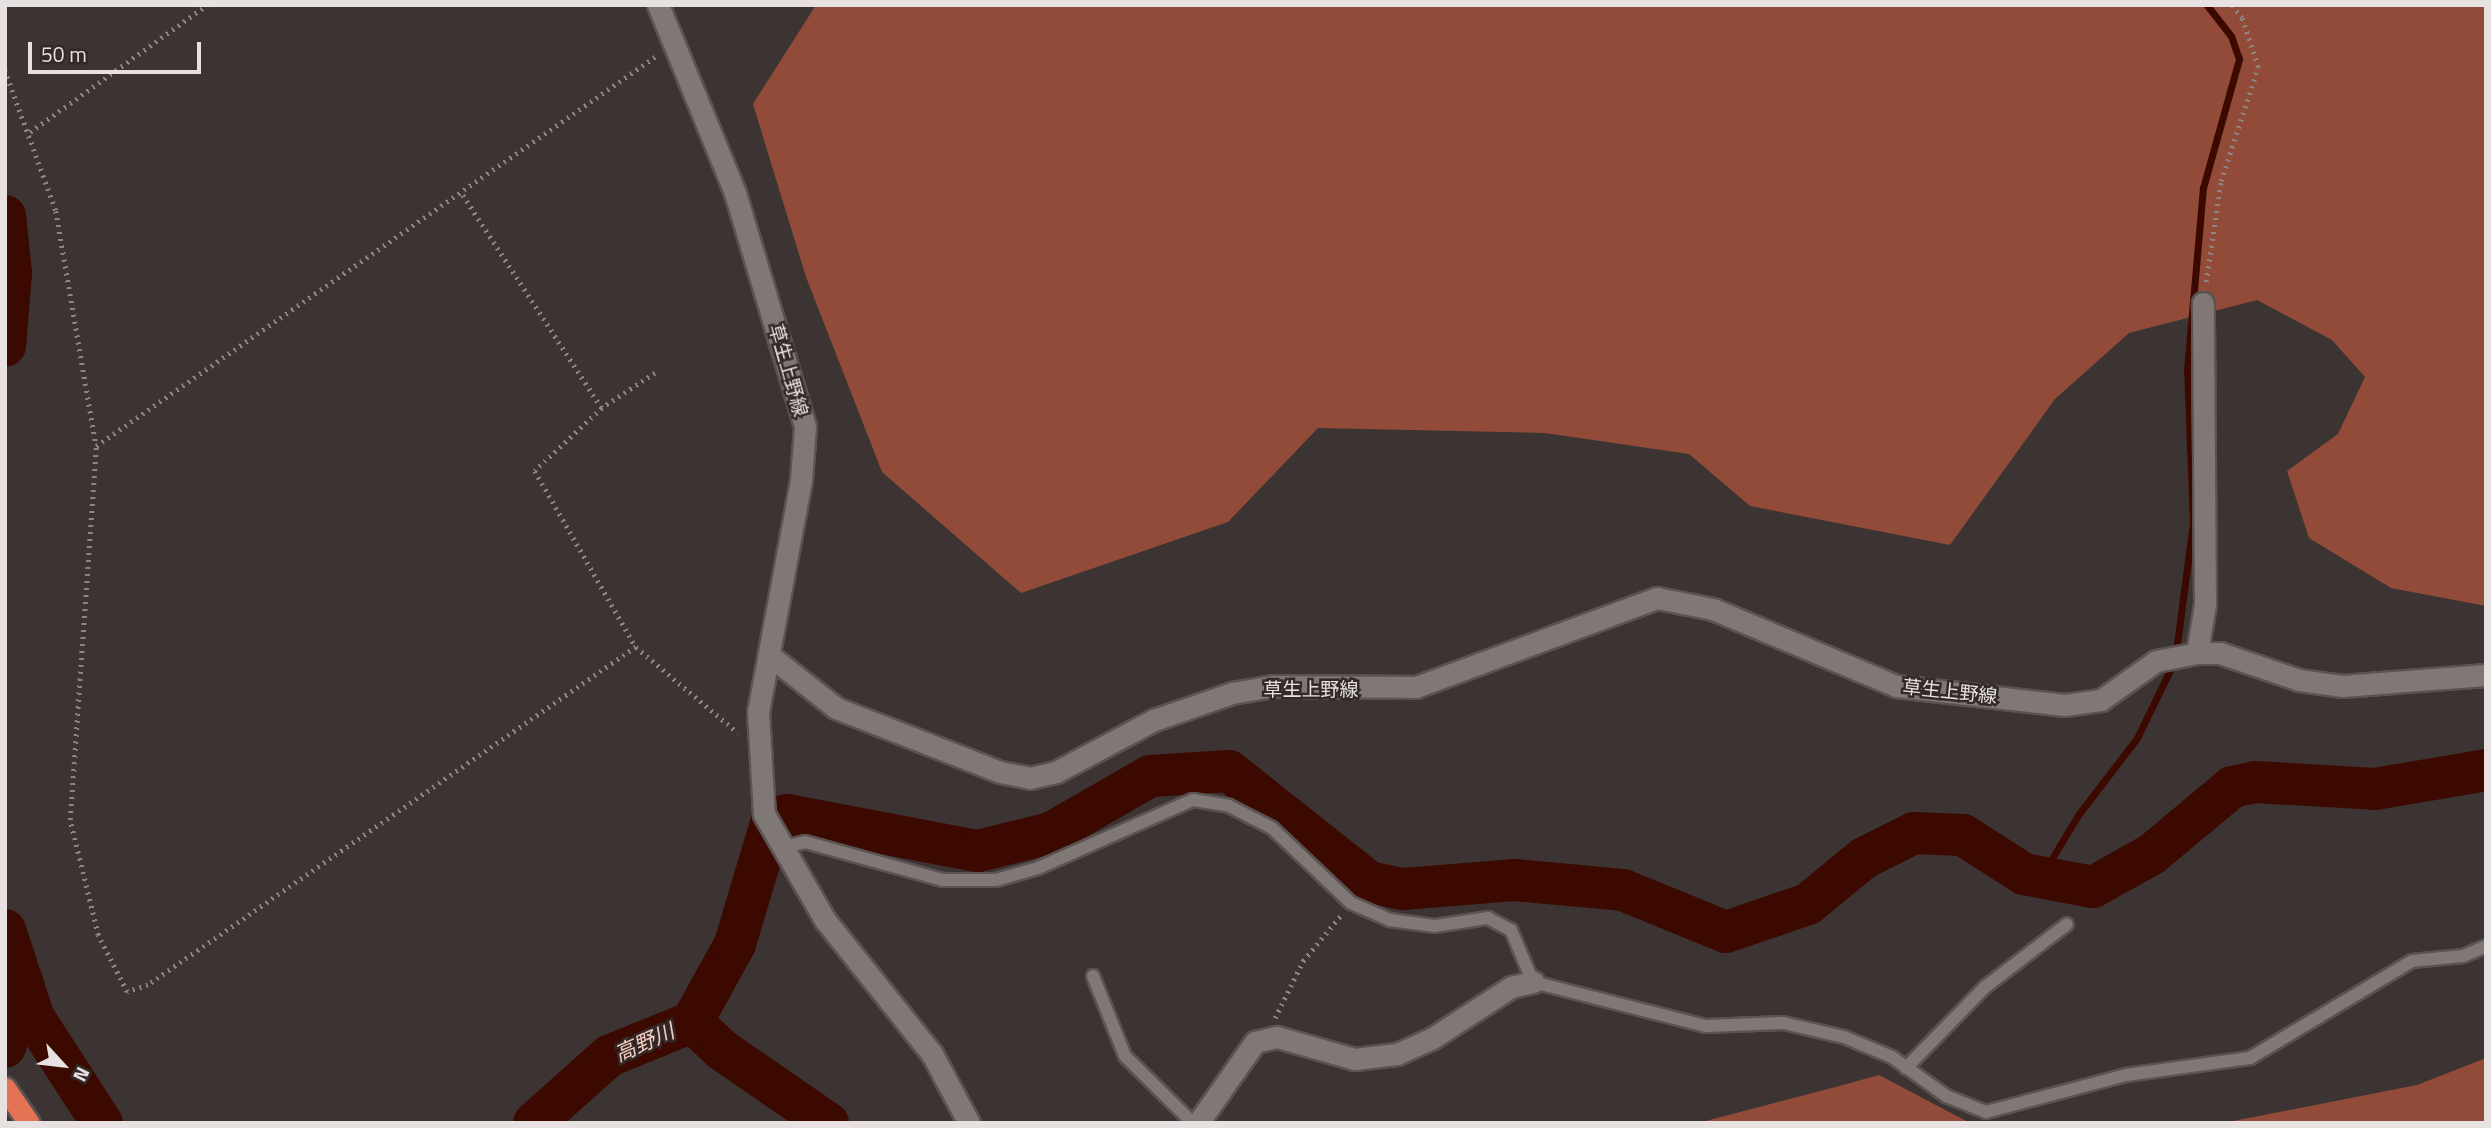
<!DOCTYPE html>
<meta charset="utf-8">
<style>
body{margin:0}
#map{position:relative;width:2491px;height:1128px;overflow:hidden;background:#3b3432;font-family:"Titillium Web","Noto Sans JP",sans-serif}
div>[style]{position:absolute}
.forest>*{inset:0;background:#924b38}
.stream>*{height:7px;margin:-3.5px;padding:0 3.5px;transform-origin:3.5px;border-radius:3.5px;background:#3c0900}
.river>*{height:42px;margin:-21px;padding:0 21px;transform-origin:21px;border-radius:21px;background:#3c0900}
.path>*{height:4.5px;margin-top:-2.25px;transform-origin:0;background:repeating-linear-gradient(90deg,#8b8583 0 2px,transparent 0 7px)}
.roads{filter:drop-shadow(2px 0 #595352) drop-shadow(-2px 0 #595352) drop-shadow(0 2px #595352) drop-shadow(0 -2px #595352)}
.lane>*{height:12px;margin:-6px;padding:0 6px;transform-origin:6px;border-radius:6px;background:#807875}
.street>*{height:21px;margin:-10.5px;padding:0 10.5px;transform-origin:10.5px;border-radius:10.5px;background:#807875}
.secondary>*{height:21px;margin:-10.5px;padding:0 10.5px;transform-origin:10.5px;border-radius:10.5px;background:#807875}
.highway>*{height:21px;margin:-10.5px;padding:0 10.5px;transform-origin:10.5px;border-radius:10.5px;background:#e47254}
span{translate:-50% -50%;white-space:nowrap;text-align:center;line-height:1.15;-webkit-text-stroke:5px #312a28;paint-order:stroke}
.street-label{font-size:19px;color:#e7e2e1}
.water-label{font-size:21px;color:#f9cec2;font-style:italic}
.frame{position:absolute;inset:0;border:7px solid #e7e2e1;pointer-events:none}
.north{position:absolute;left:28px;top:1030px;width:70px;height:70px;-webkit-text-stroke:5px #312a28;paint-order:stroke;rotate:117deg;font-size:19px;font-weight:700;line-height:28px;text-align:center;color:#e7e2e1}
.north::after{content:'';display:block;margin:auto;width:24px;height:32px;background:#e7e2e1;clip-path:polygon(50% 0,100% 100%,50% 72%,0 100%)}
.scale{position:absolute;left:28px;top:42px;width:173px;height:32px;box-sizing:border-box;border:4px solid #e7e2e1;border-top:0;padding-left:9px;font-size:21px;line-height:24px;white-space:nowrap;color:#e7e2e1;-webkit-text-stroke:5px #312a28;paint-order:stroke}
</style>
<div id="map">
<div class="forest">
<i style="clip-path:polygon(816px 5px,2486px 5px,2486px 606px,2391px 588px,2309px 538px,2287px 471px,2338px 434px,2365px 377px,2332px 340px,2257px 300px,2129px 333px,2055px 399px,1950px 545px,1750px 506px,1689px 454px,1545px 433px,1318px 428px,1228px 522px,1021px 593px,882px 472px,806px 277px,753px 104px)"></i>
<i style="clip-path:polygon(2486px 1058px,2486px 1123px,2223px 1123px,2417px 1085px)"></i>
<i style="clip-path:polygon(1879px 1075px,1970px 1123px,1698px 1123px,1832px 1088px)"></i>
</div>
<div class="stream">
<i style="left:5px;top:275px;width:6px;rotate:-18deg"></i>
<i style="left:2177px;top:644px;width:122px;rotate:-82.5deg"></i>
<i style="left:2193px;top:523px;width:153px;rotate:-92.2deg"></i>
<i style="left:2187px;top:370px;width:183px;rotate:-85deg"></i>
<i style="left:2203px;top:188px;width:134px;rotate:-74.4deg"></i>
<i style="left:2239px;top:59px;width:24px;rotate:-109deg"></i>
<i style="left:2231px;top:36px;width:39px;rotate:-128deg"></i>
<i style="left:2042px;top:875px;width:70px;rotate:-59deg"></i>
<i style="left:2078px;top:815px;width:97px;rotate:-52.5deg"></i>
<i style="left:2137px;top:738px;width:76px;rotate:-64.1deg"></i>
</div>
<div class="river">
<i style="left:5px;top:216px;width:57px;rotate:84deg"></i>
<i style="left:11px;top:273px;width:73px;rotate:94.7deg"></i>
<i style="left:5px;top:930px;width:93px;rotate:71.8deg"></i>
<i style="left:34px;top:1018px;width:125px;rotate:57.1deg"></i>
<i style="left:692px;top:1022px;width:89px;rotate:-61.1deg"></i>
<i style="left:735px;top:944px;width:126px;rotate:-73.4deg"></i>
<i style="left:771px;top:823px;width:18px;rotate:-27deg"></i>
<i style="left:787px;top:815px;width:194px;rotate:10.7deg"></i>
<i style="left:978px;top:851px;width:75px;rotate:-13.9deg"></i>
<i style="left:1051px;top:833px;width:114px;rotate:-29.9deg"></i>
<i style="left:1150px;top:776px;width:79px;rotate:-3.6deg"></i>
<i style="left:1229px;top:771px;width:179px;rotate:38.4deg"></i>
<i style="left:1369px;top:882px;width:35px;rotate:12deg"></i>
<i style="left:1403px;top:889px;width:111px;rotate:-4.6deg"></i>
<i style="left:1514px;top:880px;width:109px;rotate:5.2deg"></i>
<i style="left:1623px;top:890px;width:111px;rotate:22.2deg"></i>
<i style="left:1726px;top:932px;width:87px;rotate:-18.9deg"></i>
<i style="left:1808px;top:904px;width:72px;rotate:-39.4deg"></i>
<i style="left:1864px;top:858px;width:56px;rotate:-26.6deg"></i>
<i style="left:1914px;top:833px;width:49px;rotate:2.3deg"></i>
<i style="left:1963px;top:835px;width:72px;rotate:32.6deg"></i>
<i style="left:2024px;top:874px;width:70px;rotate:10.7deg"></i>
<i style="left:2093px;top:887px;width:68px;rotate:-29.2deg"></i>
<i style="left:2152px;top:854px;width:104px;rotate:-39.9deg"></i>
<i style="left:2232px;top:787px;width:24px;rotate:-12deg"></i>
<i style="left:2255px;top:782px;width:120px;rotate:3.3deg"></i>
<i style="left:2375px;top:789px;width:113px;rotate:-9.7deg"></i>
<i style="left:692px;top:1022px;width:41px;rotate:43deg"></i>
<i style="left:722px;top:1050px;width:129px;rotate:34.6deg"></i>
<i style="left:5px;top:1047px;width:66px;rotate:-74.3deg"></i>
<i style="left:534px;top:1123px;width:101px;rotate:-41.8deg"></i>
<i style="left:609px;top:1056px;width:90px;rotate:-22.3deg"></i>
</div>
<div class="path">
<i style="left:5px;top:70px;width:150px;rotate:70.1deg"></i>
<i style="left:56px;top:211px;width:237px;rotate:80.3deg"></i>
<i style="left:30px;top:132px;width:218px;rotate:-35.7deg"></i>
<i style="left:463px;top:195px;width:254px;rotate:56.9deg"></i>
<i style="left:2206px;top:282px;width:102px;rotate:-81.6deg"></i>
<i style="left:2221px;top:181px;width:120px;rotate:-72deg"></i>
<i style="left:2258px;top:67px;width:52px;rotate:-108.1deg"></i>
<i style="left:2242px;top:18px;width:16px;rotate:-128deg"></i>
<i style="left:655px;top:373px;width:64px;rotate:146.6deg"></i>
<i style="left:602px;top:408px;width:92px;rotate:136.8deg"></i>
<i style="left:535px;top:471px;width:203px;rotate:60.2deg"></i>
<i style="left:636px;top:647px;width:133px;rotate:40.1deg"></i>
<i style="left:636px;top:647px;width:594px;rotate:145.29deg"></i>
<i style="left:148px;top:985px;width:22px;rotate:162deg"></i>
<i style="left:127px;top:992px;width:64px;rotate:-117deg"></i>
<i style="left:98px;top:935px;width:118px;rotate:-103.7deg"></i>
<i style="left:70px;top:820px;width:375px;rotate:-86deg"></i>
<i style="left:96px;top:446px;width:682px;rotate:-34.85deg"></i>
<i style="left:1275px;top:1018px;width:64px;rotate:-63.8deg"></i>
<i style="left:1303px;top:961px;width:61px;rotate:-50.3deg"></i>
</div>
<div class="roads">
<div class="lane">
<i style="left:780px;top:848px;width:26px;rotate:-13deg"></i>
<i style="left:805px;top:842px;width:143px;rotate:15.4deg"></i>
<i style="left:943px;top:880px;width:53px"></i>
<i style="left:996px;top:880px;width:44px;rotate:-15.9deg"></i>
<i style="left:1038px;top:868px;width:169px;rotate:-23.7deg"></i>
<i style="left:1193px;top:800px;width:36px;rotate:9deg"></i>
<i style="left:1229px;top:806px;width:48px;rotate:27.1deg"></i>
<i style="left:1272px;top:828px;width:109px;rotate:43.5deg"></i>
<i style="left:1351px;top:903px;width:43px;rotate:23.6deg"></i>
<i style="left:1390px;top:920px;width:45px;rotate:7.6deg"></i>
<i style="left:1435px;top:926px;width:54px;rotate:-8.6deg"></i>
<i style="left:1488px;top:918px;width:26px;rotate:28deg"></i>
<i style="left:1511px;top:930px;width:56px;rotate:67.1deg"></i>
<i style="left:1533px;top:982px;width:178px;rotate:14.3deg"></i>
<i style="left:1705px;top:1026px;width:78px;rotate:-2.2deg"></i>
<i style="left:1783px;top:1023px;width:63px;rotate:12.9deg"></i>
<i style="left:1844px;top:1037px;width:52px;rotate:22.6deg"></i>
<i style="left:1892px;top:1057px;width:67px;rotate:35.8deg"></i>
<i style="left:1946px;top:1096px;width:43px;rotate:21.8deg"></i>
<i style="left:1986px;top:1112px;width:145px;rotate:-14.8deg"></i>
<i style="left:2126px;top:1075px;width:125px;rotate:-7.8deg"></i>
<i style="left:2250px;top:1058px;width:189px;rotate:-30.9deg"></i>
<i style="left:2412px;top:961px;width:51px;rotate:-5.6deg"></i>
<i style="left:2463px;top:956px;width:25px;rotate:-23deg"></i>
<i style="left:1093px;top:976px;width:86px;rotate:68.2deg"></i>
<i style="left:1125px;top:1056px;width:95px;rotate:44.6deg"></i>
<i style="left:1906px;top:1068px;width:113px;rotate:-45.7deg"></i>
<i style="left:1985px;top:987px;width:103px;rotate:-37.5deg"></i>
</div>
<div class="street">
<i style="left:2197px;top:653px;width:50px;rotate:-80.7deg"></i>
<i style="left:2205px;top:604px;width:301px;rotate:-90.4deg"></i>
<i style="left:764px;top:814px;width:122px;rotate:60.1deg"></i>
<i style="left:825px;top:920px;width:171px;rotate:51.4deg"></i>
<i style="left:932px;top:1054px;width:78px;rotate:61.8deg"></i>
<i style="left:1198px;top:1123px;width:99px;rotate:-54.9deg"></i>
<i style="left:1255px;top:1042px;width:23px;rotate:-13deg"></i>
<i style="left:1277px;top:1037px;width:81px;rotate:15.8deg"></i>
<i style="left:1355px;top:1059px;width:42px;rotate:-6.8deg"></i>
<i style="left:1397px;top:1054px;width:37px;rotate:-24deg"></i>
<i style="left:1431px;top:1039px;width:95px;rotate:-33deg"></i>
<i style="left:1511px;top:987px;width:23px;rotate:-13deg"></i>
</div>
<div class="secondary">
<i style="left:658px;top:5px;width:203px;rotate:67.7deg"></i>
<i style="left:735px;top:193px;width:243px;rotate:73.3deg"></i>
<i style="left:805px;top:426px;width:54px;rotate:94.2deg"></i>
<i style="left:801px;top:480px;width:235px;rotate:100.5deg"></i>
<i style="left:758px;top:711px;width:103px;rotate:86.7deg"></i>
<i style="left:769px;top:655px;width:85px;rotate:38.3deg"></i>
<i style="left:836px;top:708px;width:176px;rotate:21.3deg"></i>
<i style="left:1000px;top:772px;width:31px;rotate:11deg"></i>
<i style="left:1030px;top:778px;width:27px;rotate:-13deg"></i>
<i style="left:1056px;top:772px;width:111px;rotate:-28deg"></i>
<i style="left:1154px;top:720px;width:83px;rotate:-19.1deg"></i>
<i style="left:1232px;top:693px;width:42px;rotate:-9.7deg"></i>
<i style="left:1273px;top:686px;width:143px;rotate:0.4deg"></i>
<i style="left:1416px;top:687px;width:257px;rotate:-20.3deg"></i>
<i style="left:1657px;top:598px;width:57px;rotate:11.1deg"></i>
<i style="left:1713px;top:609px;width:199px;rotate:22.8deg"></i>
<i style="left:1896px;top:686px;width:170px;rotate:6.4deg"></i>
<i style="left:2065px;top:705px;width:36px;rotate:-8deg"></i>
<i style="left:2101px;top:700px;width:67px;rotate:-35.3deg"></i>
<i style="left:2156px;top:661px;width:42px;rotate:-11deg"></i>
<i style="left:2197px;top:653px;width:23px"></i>
<i style="left:2220px;top:653px;width:83px;rotate:18.9deg"></i>
<i style="left:2299px;top:680px;width:43px;rotate:7.9deg"></i>
<i style="left:2342px;top:686px;width:144px;rotate:-4.4deg"></i>
</div>
<div class="highway">
<i style="left:5px;top:1088px;width:42px;rotate:55.6deg"></i>
</div>
</div>
<div class="street-label">
<span style="left:789px;top:370px;rotate:74deg">草生上野線</span>
<span style="left:1311px;top:689px">草生上野線</span>
<span style="left:1950px;top:691px;rotate:6deg">草生上野線</span>
</div>
<div class="water-label">
<span style="left:644px;top:1042px;rotate:-24deg">高野川</span>
</div>
<div class="frame"></div>
<div class="north">N</div>
<div class="scale">50 m</div>
</div>
